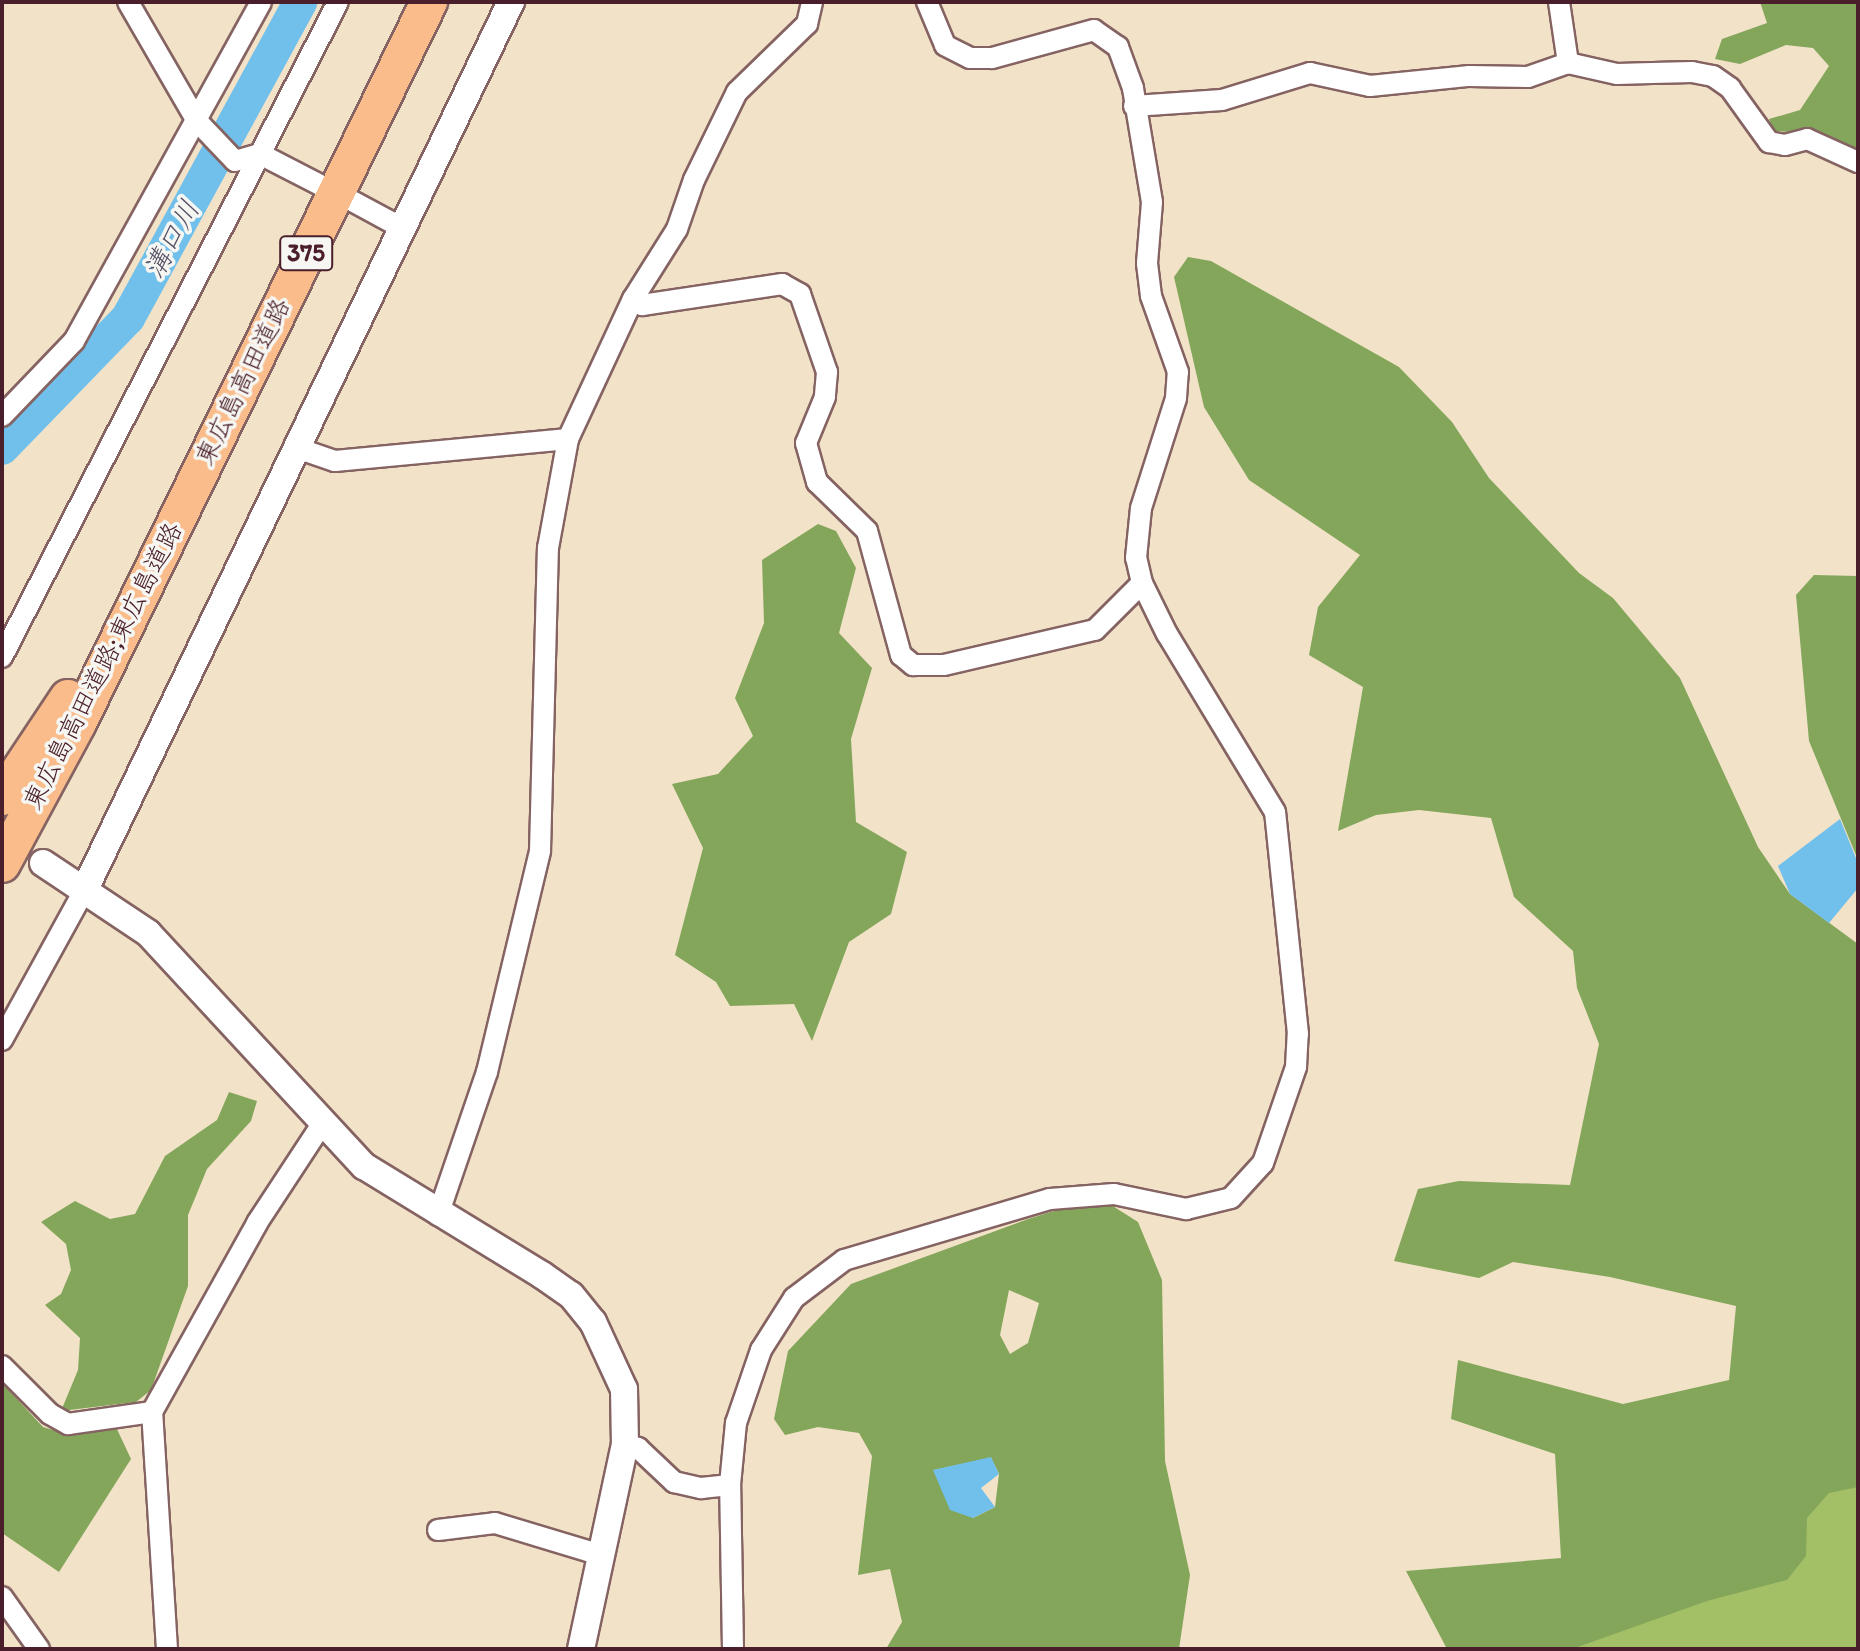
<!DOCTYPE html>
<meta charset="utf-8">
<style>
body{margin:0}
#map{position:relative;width:1860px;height:1651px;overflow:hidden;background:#f2e2c8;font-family:Itim,"Klee One",sans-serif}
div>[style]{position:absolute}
.green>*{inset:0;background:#a4c066}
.forest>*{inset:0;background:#83a65b}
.water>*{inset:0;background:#71c0ec}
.river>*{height:34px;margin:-17px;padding:0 17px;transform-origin:17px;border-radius:17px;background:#71c0ec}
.roads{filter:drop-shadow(2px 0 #856362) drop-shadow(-2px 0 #856362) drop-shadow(0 2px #856362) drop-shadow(0 -2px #856362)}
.minor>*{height:20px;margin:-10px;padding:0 10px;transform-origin:10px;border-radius:10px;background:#fff}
.tertiary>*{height:26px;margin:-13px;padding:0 13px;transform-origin:13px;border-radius:13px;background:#fff}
.motorway>*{height:36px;margin:-18px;padding:0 18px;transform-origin:18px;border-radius:18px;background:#fabc8b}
span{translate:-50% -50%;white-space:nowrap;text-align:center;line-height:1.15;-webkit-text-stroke:7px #f6f6f2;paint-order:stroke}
.shield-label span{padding:2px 6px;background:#f6f6f2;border:2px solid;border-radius:6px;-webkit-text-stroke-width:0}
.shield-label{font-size:24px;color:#4a1f2b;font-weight:700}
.street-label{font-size:26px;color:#4a1f2b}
.water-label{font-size:28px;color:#564f65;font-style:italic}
.frame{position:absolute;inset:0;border:4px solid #4a1f2b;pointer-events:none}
</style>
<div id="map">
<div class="green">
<i style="clip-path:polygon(1858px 1398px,1858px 1649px,1512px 1649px)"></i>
</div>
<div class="forest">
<i style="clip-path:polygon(1760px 2px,1858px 2px,1858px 154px,1810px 133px,1773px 131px,1769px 119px,1800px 110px,1829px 66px,1813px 48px,1786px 45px,1740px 64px,1715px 59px,1722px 39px,1767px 23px)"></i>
<i style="clip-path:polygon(1188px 257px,1211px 261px,1399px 367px,1452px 422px,1489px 478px,1579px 573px,1613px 598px,1680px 678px,1758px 847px,1790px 894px,1858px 944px,1858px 1487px,1829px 1493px,1807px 1518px,1806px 1556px,1787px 1580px,1707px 1601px,1572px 1649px,1447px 1649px,1406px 1571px,1561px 1558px,1555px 1454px,1451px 1419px,1458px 1360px,1623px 1404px,1729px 1380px,1736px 1306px,1610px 1277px,1513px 1262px,1479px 1278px,1394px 1261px,1418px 1189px,1459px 1181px,1570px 1185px,1599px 1044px,1577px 988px,1573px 951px,1514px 897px,1491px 818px,1419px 810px,1376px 815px,1338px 831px,1363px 687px,1309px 655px,1318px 607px,1360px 555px,1249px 480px,1204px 407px,1174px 277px)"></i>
<i style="clip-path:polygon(818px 524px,836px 531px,856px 568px,839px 633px,872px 668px,851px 739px,856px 822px,907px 852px,891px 914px,849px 942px,812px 1041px,794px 1004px,730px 1006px,716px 982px,675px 955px,703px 848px,672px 784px,718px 774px,753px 736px,735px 698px,764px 623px,762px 560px)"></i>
<i style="clip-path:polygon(1814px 575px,1858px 576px,1858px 860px,1809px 741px,1796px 595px)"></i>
<i style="clip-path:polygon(229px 1092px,257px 1101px,251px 1121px,207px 1169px,188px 1215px,188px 1286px,151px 1390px,136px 1402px,61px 1411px,78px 1370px,80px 1338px,45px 1305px,61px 1294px,71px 1270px,66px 1244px,41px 1222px,75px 1201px,110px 1219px,135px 1214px,165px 1156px,217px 1120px)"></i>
<i style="clip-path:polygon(evenodd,1108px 1203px,1138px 1222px,1162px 1280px,1165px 1461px,1190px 1575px,1179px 1649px,886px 1649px,902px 1622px,890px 1569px,858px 1575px,872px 1456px,859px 1433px,818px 1427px,785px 1435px,774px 1419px,788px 1351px,851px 1284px,1028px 1219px,1070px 1206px,1108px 1203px,1009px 1290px,1039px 1303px,1028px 1343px,1010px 1354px,1000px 1335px,1009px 1290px,1108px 1203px,991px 1458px,999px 1474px,995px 1507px,973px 1518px,934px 1470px,991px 1458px)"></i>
<i style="clip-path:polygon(2px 1383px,43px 1427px,60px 1432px,116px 1427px,131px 1459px,59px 1572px,2px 1533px)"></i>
</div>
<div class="water">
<i style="clip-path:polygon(1840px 819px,1858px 863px,1858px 888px,1829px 923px,1790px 894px,1778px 866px)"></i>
<i style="clip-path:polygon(991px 1457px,999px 1474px,981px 1488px,995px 1507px,973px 1518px,950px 1510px,933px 1470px)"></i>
</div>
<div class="river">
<i style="left:2px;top:448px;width:181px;rotate:-45.9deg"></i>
<i style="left:128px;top:318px;width:360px;rotate:-61.4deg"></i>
</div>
<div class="roads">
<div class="minor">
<i style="left:128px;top:2px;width:138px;rotate:59.9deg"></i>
<i style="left:197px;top:121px;width:55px;rotate:46.5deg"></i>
<i style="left:235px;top:161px;width:26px;rotate:-16deg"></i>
<i style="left:260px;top:154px;width:68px;rotate:27.3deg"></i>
<i style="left:1559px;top:2px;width:62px;rotate:81.6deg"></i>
<i style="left:1134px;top:106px;width:88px;rotate:-3.9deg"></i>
<i style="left:1222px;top:100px;width:92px;rotate:-17.1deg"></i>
<i style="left:1310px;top:73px;width:61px;rotate:12.2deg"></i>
<i style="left:1370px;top:86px;width:100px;rotate:-5.8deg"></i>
<i style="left:1469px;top:76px;width:59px;rotate:1deg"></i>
<i style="left:1528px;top:77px;width:42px;rotate:-19.3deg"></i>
<i style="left:1568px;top:63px;width:50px;rotate:12.7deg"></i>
<i style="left:1617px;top:74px;width:75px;rotate:-1.5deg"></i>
<i style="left:1692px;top:72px;width:21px;rotate:11deg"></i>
<i style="left:1713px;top:76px;width:21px;rotate:35deg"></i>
<i style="left:1730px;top:88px;width:67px;rotate:54.2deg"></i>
<i style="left:1769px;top:142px;width:16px;rotate:11deg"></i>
<i style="left:1785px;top:145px;width:23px;rotate:-15deg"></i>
<i style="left:1807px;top:139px;width:56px;rotate:24.3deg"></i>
<i style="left:354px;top:202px;width:55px;rotate:28.4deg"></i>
<i style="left:633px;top:299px;width:11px;rotate:34deg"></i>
<i style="left:642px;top:305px;width:142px;rotate:-8.5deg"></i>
<i style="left:782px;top:284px;width:21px;rotate:29deg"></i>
<i style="left:800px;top:294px;width:83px;rotate:70.9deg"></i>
<i style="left:827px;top:372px;width:25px;rotate:95deg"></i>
<i style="left:825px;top:397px;width:50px;rotate:112.4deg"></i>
<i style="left:806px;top:443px;width:41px;rotate:74.2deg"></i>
<i style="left:817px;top:482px;width:70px;rotate:44.4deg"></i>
<i style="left:867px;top:531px;width:129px;rotate:74.7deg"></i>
<i style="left:901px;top:655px;width:16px;rotate:40deg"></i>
<i style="left:913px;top:665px;width:31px"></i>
<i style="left:944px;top:665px;width:155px;rotate:-13.1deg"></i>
<i style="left:1095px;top:630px;width:66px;rotate:-45deg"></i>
<i style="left:2px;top:416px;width:104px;rotate:-46.2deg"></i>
<i style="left:74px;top:341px;width:387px;rotate:-61.1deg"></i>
<i style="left:294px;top:447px;width:43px;rotate:18.9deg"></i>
<i style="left:335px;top:461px;width:234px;rotate:-5.4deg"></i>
<i style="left:2px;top:657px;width:736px;rotate:-62.84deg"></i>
<i style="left:2px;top:1040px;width:175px;rotate:-61.2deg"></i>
<i style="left:438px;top:1215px;width:151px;rotate:-71.1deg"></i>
<i style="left:487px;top:1072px;width:227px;rotate:-76.5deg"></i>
<i style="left:540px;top:851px;width:303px;rotate:-88.5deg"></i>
<i style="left:548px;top:548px;width:111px;rotate:-79.6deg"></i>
<i style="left:568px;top:439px;width:154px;rotate:-65.1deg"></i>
<i style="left:633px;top:299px;width:83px;rotate:-57.8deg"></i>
<i style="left:677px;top:229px;width:52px;rotate:-70.9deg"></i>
<i style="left:694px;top:180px;width:98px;rotate:-64deg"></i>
<i style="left:737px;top:92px;width:98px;rotate:-44.2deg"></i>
<i style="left:807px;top:24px;width:23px;rotate:-77deg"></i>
<i style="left:2px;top:1366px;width:68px;rotate:45deg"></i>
<i style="left:50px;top:1414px;width:21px;rotate:29deg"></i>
<i style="left:68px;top:1424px;width:85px;rotate:-8.1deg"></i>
<i style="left:625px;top:1444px;width:14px;rotate:17deg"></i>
<i style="left:638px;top:1448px;width:50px;rotate:43.4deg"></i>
<i style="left:674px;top:1482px;width:28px;rotate:13deg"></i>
<i style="left:701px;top:1488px;width:29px;rotate:-6deg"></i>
<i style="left:438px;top:1530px;width:57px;rotate:-7deg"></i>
<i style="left:495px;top:1523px;width:111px;rotate:16.8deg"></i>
<i style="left:2px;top:1597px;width:64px;rotate:54.6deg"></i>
<i style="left:167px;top:1649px;width:237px;rotate:-93.6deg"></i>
<i style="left:152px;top:1412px;width:216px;rotate:-60.9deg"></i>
<i style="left:257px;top:1223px;width:118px;rotate:-56.7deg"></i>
<i style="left:733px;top:1649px;width:164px;rotate:-91deg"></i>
<i style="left:730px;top:1485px;width:62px;rotate:-84.5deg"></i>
<i style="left:736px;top:1423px;width:77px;rotate:-71.1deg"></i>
<i style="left:761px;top:1350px;width:62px;rotate:-57.6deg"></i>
<i style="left:794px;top:1298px;width:63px;rotate:-37.2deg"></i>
<i style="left:844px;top:1260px;width:215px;rotate:-16.5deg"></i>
<i style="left:1050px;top:1199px;width:64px;rotate:-4.5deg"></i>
<i style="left:1114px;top:1194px;width:74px;rotate:11.8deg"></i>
<i style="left:1186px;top:1209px;width:46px;rotate:-13.7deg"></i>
<i style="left:1231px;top:1198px;width:47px;rotate:-47.6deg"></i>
<i style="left:1263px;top:1163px;width:102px;rotate:-71deg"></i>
<i style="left:1296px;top:1067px;width:33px;rotate:-87deg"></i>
<i style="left:1298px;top:1034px;width:223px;rotate:-95.9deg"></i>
<i style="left:1275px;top:812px;width:208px;rotate:-121.2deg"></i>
<i style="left:1167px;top:634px;width:57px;rotate:-116.1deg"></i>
<i style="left:1142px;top:583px;width:26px;rotate:-103deg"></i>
<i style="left:1136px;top:558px;width:50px;rotate:-84.3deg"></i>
<i style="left:1141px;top:508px;width:115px;rotate:-72.3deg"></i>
<i style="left:1176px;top:398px;width:26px;rotate:-86deg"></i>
<i style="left:1178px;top:372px;width:81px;rotate:-109.6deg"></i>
<i style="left:1151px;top:296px;width:33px;rotate:-97deg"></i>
<i style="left:1147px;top:263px;width:61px;rotate:-85.3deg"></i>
<i style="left:1152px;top:202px;width:116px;rotate:-99.5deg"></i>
<i style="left:1133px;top:88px;width:44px;rotate:-110.1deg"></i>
<i style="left:1118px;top:47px;width:29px;rotate:-145deg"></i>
<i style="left:1094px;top:30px;width:106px;rotate:164.6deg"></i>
<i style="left:992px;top:58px;width:22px;rotate:180deg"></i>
<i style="left:970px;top:58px;width:28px;rotate:-153deg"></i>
<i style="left:945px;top:45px;width:47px;rotate:-112.7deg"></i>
</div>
<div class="tertiary">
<i style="left:43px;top:863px;width:126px;rotate:33.7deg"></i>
<i style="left:148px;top:933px;width:318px;rotate:47.2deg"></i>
<i style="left:364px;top:1166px;width:209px;rotate:31.5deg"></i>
<i style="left:542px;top:1275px;width:35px;rotate:35deg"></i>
<i style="left:571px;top:1295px;width:35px;rotate:51deg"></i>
<i style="left:593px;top:1322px;width:74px;rotate:65.2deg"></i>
<i style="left:624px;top:1389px;width:55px;rotate:89deg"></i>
<i style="left:625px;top:1444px;width:210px;rotate:102.1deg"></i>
<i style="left:86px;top:887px;width:982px;rotate:-64.35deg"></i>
</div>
<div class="motorway">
<i style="left:2px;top:797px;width:119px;rotate:-56.3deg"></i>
<i style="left:2px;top:864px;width:160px;rotate:-61.7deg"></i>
<i style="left:78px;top:723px;width:802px;rotate:-64.04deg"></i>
</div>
</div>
<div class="shield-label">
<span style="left:306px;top:253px">375</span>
</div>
<div class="street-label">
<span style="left:243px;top:382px;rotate:-64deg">東広島高田道路</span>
<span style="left:103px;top:666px;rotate:-63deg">東広島高田道路;東広島道路</span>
</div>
<div class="water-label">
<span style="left:171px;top:239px;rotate:-61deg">溝口川</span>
</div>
<div class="frame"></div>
</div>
